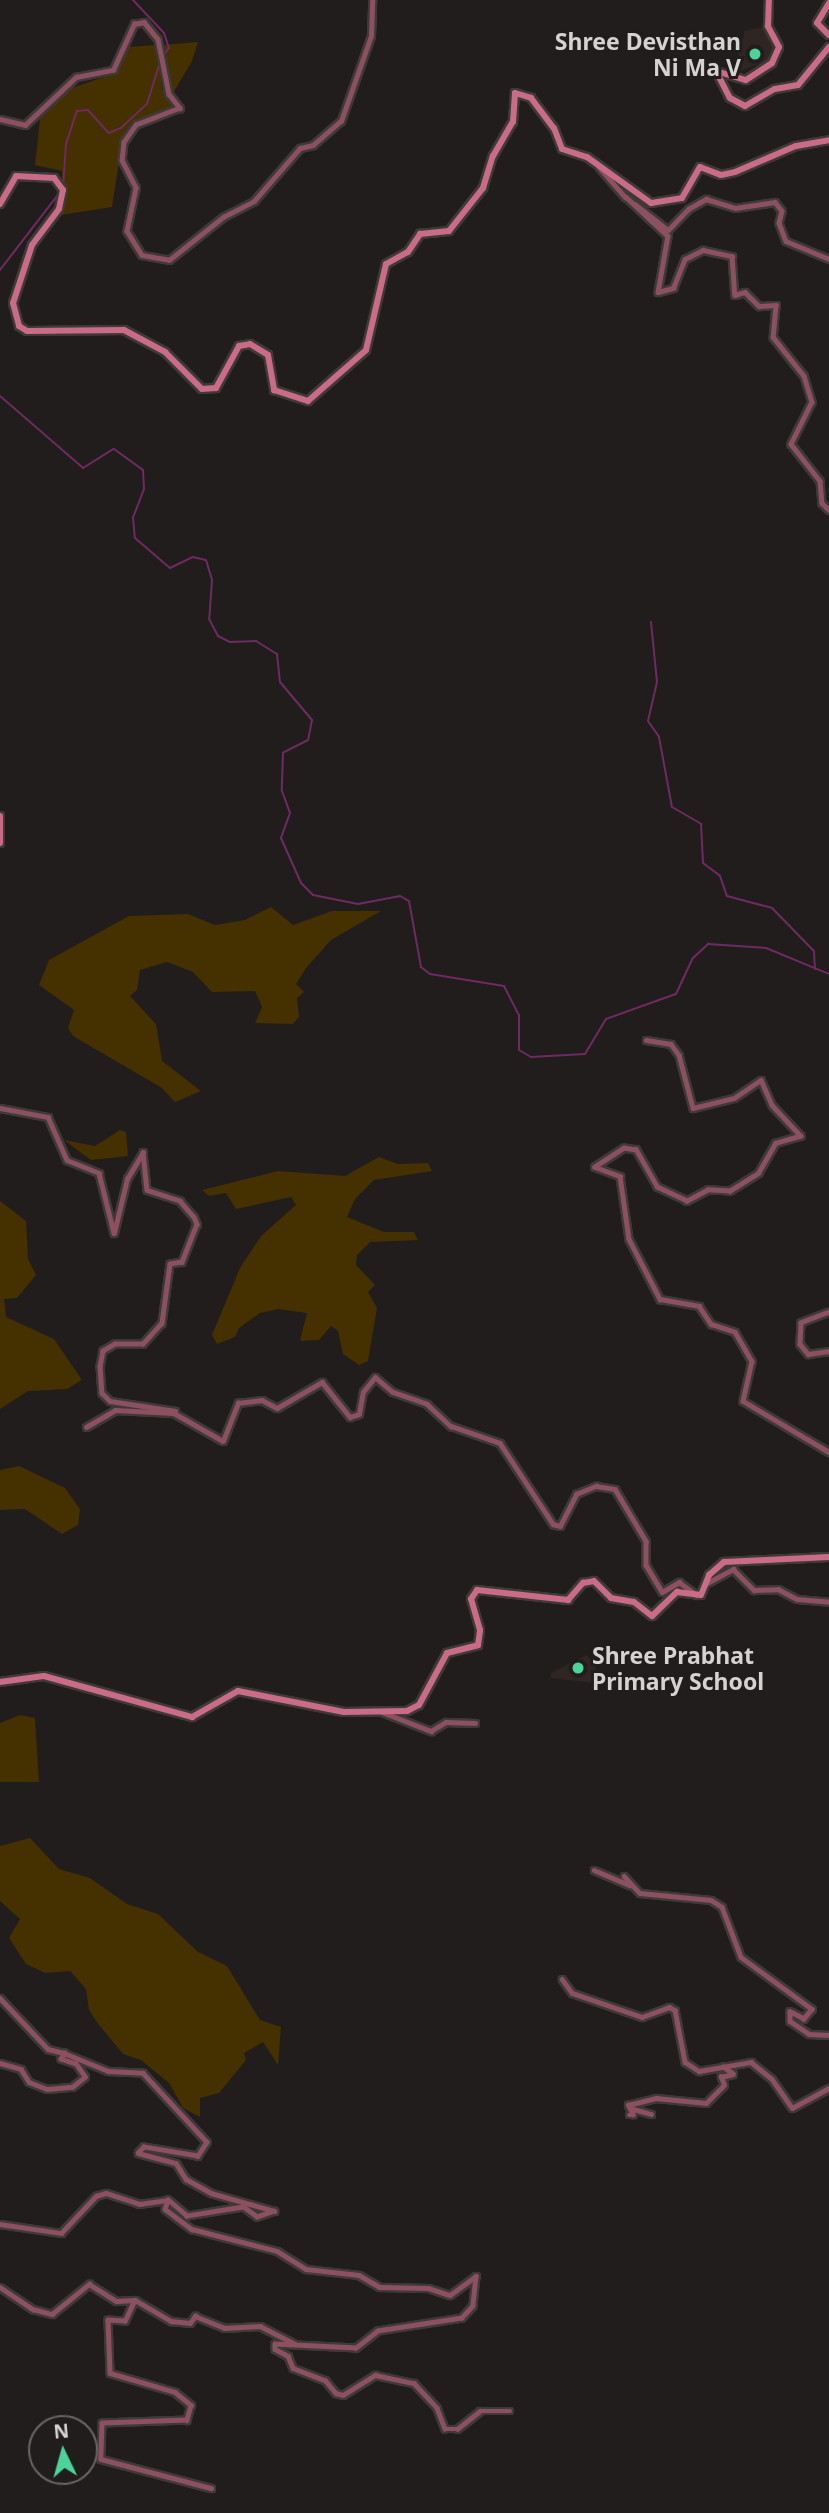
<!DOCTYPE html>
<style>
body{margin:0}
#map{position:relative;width:829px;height:2513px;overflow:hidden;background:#211d1c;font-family:"Noto Sans",sans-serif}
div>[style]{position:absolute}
.built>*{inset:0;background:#2f2624}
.green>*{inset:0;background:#453000}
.stream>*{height:2px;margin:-1px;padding:0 1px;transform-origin:1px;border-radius:1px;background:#702a62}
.roads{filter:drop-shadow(2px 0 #3e3a39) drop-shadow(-2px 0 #3e3a39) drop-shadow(0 2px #3e3a39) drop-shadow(0 -2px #3e3a39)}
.street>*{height:4.5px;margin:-2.25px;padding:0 2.25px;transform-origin:2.25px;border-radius:2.25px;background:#8c5061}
.secondary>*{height:6px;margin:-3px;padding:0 3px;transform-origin:3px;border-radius:3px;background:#ca6b87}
.dots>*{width:19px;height:19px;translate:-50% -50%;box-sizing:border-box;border:4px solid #211d1c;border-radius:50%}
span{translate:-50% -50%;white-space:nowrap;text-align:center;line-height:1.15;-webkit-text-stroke:6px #211d1c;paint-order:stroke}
.poi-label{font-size:23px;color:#d5d3d2;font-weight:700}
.right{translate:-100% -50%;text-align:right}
.left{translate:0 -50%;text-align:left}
.north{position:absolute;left:28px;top:2415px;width:70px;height:70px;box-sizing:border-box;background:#211d1c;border:2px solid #696665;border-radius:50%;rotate:355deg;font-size:19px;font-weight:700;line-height:28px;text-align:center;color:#d5d3d2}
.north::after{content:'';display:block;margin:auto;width:24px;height:32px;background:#4dd39a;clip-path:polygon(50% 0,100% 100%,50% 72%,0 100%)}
</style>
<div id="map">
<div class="built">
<i style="clip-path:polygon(763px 27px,774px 49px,770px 60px,740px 71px,737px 39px,744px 39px,744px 31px)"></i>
<i style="clip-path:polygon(586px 1655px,596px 1664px,594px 1683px,551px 1678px,551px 1673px)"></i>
</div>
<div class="green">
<i style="clip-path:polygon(198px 42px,192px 61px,172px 95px,161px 45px)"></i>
<i style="clip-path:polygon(157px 45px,162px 88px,176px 109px,135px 125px,122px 143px,112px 207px,61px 215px,62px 171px,35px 165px,40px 119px,63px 91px,113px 74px,127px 47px)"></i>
<i style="clip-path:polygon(271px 907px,293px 925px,332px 911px,381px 911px,331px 940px,306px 968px,296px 984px,304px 992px,297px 998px,299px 1017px,293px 1024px,255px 1023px,262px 1007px,255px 991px,212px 992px,193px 972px,167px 962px,140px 970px,137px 990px,130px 996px,156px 1024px,162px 1061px,201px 1091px,175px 1102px,162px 1088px,73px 1036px,68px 1028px,74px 1010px,39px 985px,49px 960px,129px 916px,188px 914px,215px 925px,245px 920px)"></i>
<i style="clip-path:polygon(120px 1130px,126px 1132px,128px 1156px,91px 1160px,64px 1140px,95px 1146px)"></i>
<i style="clip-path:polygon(379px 1157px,398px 1164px,428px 1163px,432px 1171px,374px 1180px,355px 1199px,347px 1217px,384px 1232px,414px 1232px,418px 1240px,370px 1242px,357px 1255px,356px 1265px,375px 1285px,368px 1292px,377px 1308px,368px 1361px,359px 1365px,343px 1354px,338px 1331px,331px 1326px,319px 1340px,300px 1341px,307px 1313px,278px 1309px,260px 1313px,239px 1328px,235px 1337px,217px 1344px,212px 1335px,240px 1268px,261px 1236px,296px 1205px,291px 1197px,236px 1209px,226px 1193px,209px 1196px,202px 1190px,278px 1171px,345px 1176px)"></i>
<i style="clip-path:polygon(0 1201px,26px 1221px,28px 1259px,36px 1275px,17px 1298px,4px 1299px,6px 1317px,54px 1339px,82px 1380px,67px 1389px,28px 1391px,0 1409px)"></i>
<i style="clip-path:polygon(19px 1466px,65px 1488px,80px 1509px,78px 1525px,62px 1534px,25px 1509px,0 1510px,0 1470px)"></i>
<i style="clip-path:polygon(20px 1715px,35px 1718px,39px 1782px,0 1782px,0 1723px)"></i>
<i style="clip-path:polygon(30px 1838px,59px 1869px,90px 1878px,127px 1904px,158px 1914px,198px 1952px,227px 1966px,260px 2020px,281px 2027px,278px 2065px,263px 2042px,244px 2053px,246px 2060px,219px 2093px,200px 2098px,200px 2117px,183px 2108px,169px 2083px,141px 2060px,123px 2054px,99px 2025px,89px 2010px,86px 1989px,70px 1971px,45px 1973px,26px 1964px,9px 1938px,20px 1919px,0 1901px,0 1846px)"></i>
</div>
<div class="stream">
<i style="left:133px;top:0;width:45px;rotate:46.8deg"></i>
<i style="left:164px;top:33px;width:16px;rotate:72deg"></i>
<i style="left:169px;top:48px;width:11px;rotate:128deg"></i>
<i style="left:63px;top:188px;width:44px;rotate:-86.1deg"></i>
<i style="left:66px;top:144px;width:35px;rotate:-72deg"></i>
<i style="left:77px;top:111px;width:11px;rotate:-5deg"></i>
<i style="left:88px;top:110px;width:31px;rotate:48deg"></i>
<i style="left:109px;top:133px;width:13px;rotate:-23deg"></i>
<i style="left:121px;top:128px;width:35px;rotate:-43deg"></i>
<i style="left:147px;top:104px;width:44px;rotate:-72.8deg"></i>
<i style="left:0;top:270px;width:98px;rotate:-52.4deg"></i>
<i style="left:0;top:396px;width:110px;rotate:40.9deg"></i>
<i style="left:83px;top:468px;width:36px;rotate:-32deg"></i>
<i style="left:114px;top:449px;width:36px;rotate:36deg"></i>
<i style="left:143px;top:470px;width:19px;rotate:87deg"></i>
<i style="left:144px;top:489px;width:30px;rotate:111deg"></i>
<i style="left:133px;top:517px;width:21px;rotate:85deg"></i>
<i style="left:135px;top:538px;width:46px;rotate:40.6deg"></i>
<i style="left:170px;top:568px;width:25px;rotate:-26deg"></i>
<i style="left:193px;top:557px;width:13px;rotate:13deg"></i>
<i style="left:206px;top:560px;width:21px;rotate:73deg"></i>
<i style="left:212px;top:580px;width:39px;rotate:94deg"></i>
<i style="left:209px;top:619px;width:19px;rotate:62deg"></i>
<i style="left:218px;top:636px;width:13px;rotate:27deg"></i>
<i style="left:230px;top:642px;width:26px;rotate:-2deg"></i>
<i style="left:256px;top:641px;width:25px;rotate:32deg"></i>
<i style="left:277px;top:654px;width:28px;rotate:84deg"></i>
<i style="left:280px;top:682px;width:50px;rotate:49.9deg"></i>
<i style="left:312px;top:720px;width:20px;rotate:101deg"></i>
<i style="left:308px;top:740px;width:28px;rotate:153deg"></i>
<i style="left:283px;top:753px;width:38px;rotate:92deg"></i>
<i style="left:282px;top:791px;width:23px;rotate:70deg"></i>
<i style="left:290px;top:813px;width:27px;rotate:110deg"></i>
<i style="left:281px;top:838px;width:49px;rotate:66deg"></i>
<i style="left:301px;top:883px;width:17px;rotate:45deg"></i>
<i style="left:313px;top:895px;width:46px;rotate:11.3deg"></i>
<i style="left:358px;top:904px;width:43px;rotate:-10.8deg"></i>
<i style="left:400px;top:896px;width:10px;rotate:29deg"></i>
<i style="left:409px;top:901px;width:67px;rotate:79.7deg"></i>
<i style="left:421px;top:967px;width:11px;rotate:38deg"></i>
<i style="left:430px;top:974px;width:75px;rotate:9.2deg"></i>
<i style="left:504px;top:986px;width:33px;rotate:63deg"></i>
<i style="left:519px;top:1015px;width:35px;rotate:90deg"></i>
<i style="left:519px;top:1050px;width:14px;rotate:30deg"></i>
<i style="left:531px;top:1057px;width:54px;rotate:-3.2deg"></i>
<i style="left:585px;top:1054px;width:41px;rotate:-59deg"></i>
<i style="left:606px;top:1019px;width:74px;rotate:-19.7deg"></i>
<i style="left:676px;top:994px;width:40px;rotate:-65deg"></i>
<i style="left:693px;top:958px;width:21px;rotate:-43deg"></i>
<i style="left:708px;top:944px;width:58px;rotate:3.9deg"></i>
<i style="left:766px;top:948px;width:68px;rotate:22.4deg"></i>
<i style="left:651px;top:622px;width:60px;rotate:84.3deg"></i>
<i style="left:657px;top:682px;width:40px;rotate:103deg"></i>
<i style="left:648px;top:721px;width:19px;rotate:55deg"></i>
<i style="left:659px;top:737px;width:71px;rotate:79.5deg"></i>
<i style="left:672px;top:807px;width:34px;rotate:30deg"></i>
<i style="left:701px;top:824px;width:39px;rotate:87deg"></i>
<i style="left:703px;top:863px;width:21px;rotate:37deg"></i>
<i style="left:720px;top:876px;width:21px;rotate:71deg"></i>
<i style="left:727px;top:896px;width:47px;rotate:14.9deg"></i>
<i style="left:772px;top:908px;width:60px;rotate:45.7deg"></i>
<i style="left:814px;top:951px;width:18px;rotate:87deg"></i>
</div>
<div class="roads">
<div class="street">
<i style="left:0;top:119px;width:26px;rotate:13deg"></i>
<i style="left:25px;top:125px;width:70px;rotate:-43.3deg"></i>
<i style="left:76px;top:77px;width:38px;rotate:-11deg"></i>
<i style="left:113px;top:70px;width:51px;rotate:-65.5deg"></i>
<i style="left:134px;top:24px;width:10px;rotate:-11deg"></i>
<i style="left:144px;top:22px;width:22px;rotate:51deg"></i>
<i style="left:158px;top:39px;width:56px;rotate:78.7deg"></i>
<i style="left:169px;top:94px;width:18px;rotate:52deg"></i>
<i style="left:180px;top:108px;width:47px;rotate:158.9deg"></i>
<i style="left:136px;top:125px;width:21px;rotate:125deg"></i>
<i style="left:124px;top:142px;width:18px;rotate:96deg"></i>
<i style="left:122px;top:160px;width:31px;rotate:63deg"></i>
<i style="left:136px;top:188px;width:44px;rotate:101.8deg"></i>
<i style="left:127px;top:231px;width:28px;rotate:58deg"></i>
<i style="left:142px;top:255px;width:27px;rotate:10deg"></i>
<i style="left:169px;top:260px;width:69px;rotate:-38.5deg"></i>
<i style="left:223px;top:217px;width:35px;rotate:-27deg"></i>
<i style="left:254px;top:201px;width:70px;rotate:-49deg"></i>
<i style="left:300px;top:148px;width:13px;rotate:-13deg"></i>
<i style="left:313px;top:145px;width:37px;rotate:-41deg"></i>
<i style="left:341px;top:121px;width:90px;rotate:-70.6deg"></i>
<i style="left:371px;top:36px;width:36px;rotate:-88deg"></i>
<i style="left:599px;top:167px;width:40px;rotate:49deg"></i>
<i style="left:626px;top:197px;width:57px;rotate:42.9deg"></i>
<i style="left:668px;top:236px;width:57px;rotate:100.1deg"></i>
<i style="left:658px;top:292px;width:16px;rotate:-15deg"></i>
<i style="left:673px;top:288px;width:31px;rotate:-68deg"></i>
<i style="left:685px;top:259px;width:20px;rotate:-27deg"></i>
<i style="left:703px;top:250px;width:30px;rotate:12deg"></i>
<i style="left:732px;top:256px;width:39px;rotate:86deg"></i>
<i style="left:735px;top:295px;width:10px;rotate:-17deg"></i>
<i style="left:745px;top:292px;width:20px;rotate:45deg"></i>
<i style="left:759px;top:306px;width:17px;rotate:-3deg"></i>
<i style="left:776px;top:305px;width:32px;rotate:95deg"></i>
<i style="left:773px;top:337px;width:50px;rotate:51.5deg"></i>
<i style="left:804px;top:376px;width:27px;rotate:73deg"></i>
<i style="left:812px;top:402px;width:47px;rotate:116.6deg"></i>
<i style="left:791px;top:444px;width:47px;rotate:51.9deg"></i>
<i style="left:820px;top:481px;width:22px;rotate:85deg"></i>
<i style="left:822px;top:503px;width:10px;rotate:45deg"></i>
<i style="left:635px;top:204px;width:42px;rotate:38.2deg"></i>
<i style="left:668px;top:230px;width:29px;rotate:-46deg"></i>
<i style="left:688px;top:209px;width:21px;rotate:-29deg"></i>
<i style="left:706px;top:199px;width:30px;rotate:17deg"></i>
<i style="left:735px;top:208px;width:40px;rotate:-8.5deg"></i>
<i style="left:775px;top:202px;width:11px;rotate:52deg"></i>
<i style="left:782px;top:211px;width:12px;rotate:104deg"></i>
<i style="left:779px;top:223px;width:19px;rotate:69deg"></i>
<i style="left:786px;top:241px;width:47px;rotate:22.7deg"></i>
<i style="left:646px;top:1040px;width:25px;rotate:9deg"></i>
<i style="left:671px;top:1044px;width:14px;rotate:54deg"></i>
<i style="left:679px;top:1055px;width:55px;rotate:75.2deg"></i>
<i style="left:693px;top:1108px;width:42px;rotate:-13.7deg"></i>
<i style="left:734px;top:1098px;width:32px;rotate:-34deg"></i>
<i style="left:761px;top:1080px;width:27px;rotate:66deg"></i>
<i style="left:772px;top:1105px;width:42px;rotate:46.9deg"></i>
<i style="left:801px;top:1136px;width:26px;rotate:164deg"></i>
<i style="left:776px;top:1143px;width:34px;rotate:120deg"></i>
<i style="left:759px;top:1173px;width:34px;rotate:148deg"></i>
<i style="left:730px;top:1191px;width:22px;rotate:-177deg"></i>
<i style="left:708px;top:1190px;width:24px;rotate:152deg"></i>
<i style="left:687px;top:1201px;width:33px;rotate:-155deg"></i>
<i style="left:657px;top:1187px;width:43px;rotate:-119.6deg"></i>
<i style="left:636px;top:1150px;width:12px;rotate:-171deg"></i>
<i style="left:624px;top:1148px;width:35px;rotate:147deg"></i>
<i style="left:595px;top:1167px;width:27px;rotate:20deg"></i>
<i style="left:620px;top:1176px;width:64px;rotate:81.9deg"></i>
<i style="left:629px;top:1239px;width:68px;rotate:62.7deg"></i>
<i style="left:660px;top:1299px;width:40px;rotate:10deg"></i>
<i style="left:699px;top:1306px;width:22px;rotate:56deg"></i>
<i style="left:711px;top:1324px;width:25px;rotate:18deg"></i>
<i style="left:735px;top:1332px;width:34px;rotate:60deg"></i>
<i style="left:752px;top:1361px;width:41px;rotate:102.7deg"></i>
<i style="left:743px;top:1401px;width:100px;rotate:30.7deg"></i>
<i style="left:0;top:1108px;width:49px;rotate:10.6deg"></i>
<i style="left:48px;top:1117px;width:47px;rotate:66.2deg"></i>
<i style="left:67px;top:1160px;width:35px;rotate:22deg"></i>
<i style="left:99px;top:1173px;width:62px;rotate:76deg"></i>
<i style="left:114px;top:1233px;width:56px;rotate:-76.5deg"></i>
<i style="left:127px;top:1179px;width:31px;rotate:-59deg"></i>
<i style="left:143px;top:1152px;width:38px;rotate:84deg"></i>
<i style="left:147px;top:1190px;width:35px;rotate:18deg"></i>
<i style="left:180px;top:1201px;width:21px;rotate:49deg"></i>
<i style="left:194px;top:1217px;width:8px;rotate:67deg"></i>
<i style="left:197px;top:1224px;width:41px;rotate:111.5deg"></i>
<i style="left:182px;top:1262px;width:12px;rotate:171deg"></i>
<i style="left:170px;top:1264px;width:60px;rotate:97.7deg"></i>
<i style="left:162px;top:1323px;width:28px;rotate:132deg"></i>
<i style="left:143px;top:1344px;width:28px;rotate:180deg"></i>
<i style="left:115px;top:1344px;width:14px;rotate:150deg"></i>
<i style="left:103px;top:1351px;width:15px;rotate:101deg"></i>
<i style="left:100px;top:1366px;width:27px;rotate:86deg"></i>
<i style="left:102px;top:1393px;width:11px;rotate:45deg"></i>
<i style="left:110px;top:1401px;width:66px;rotate:8.7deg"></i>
<i style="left:829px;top:1312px;width:30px;rotate:159deg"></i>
<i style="left:801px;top:1323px;width:21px;rotate:93deg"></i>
<i style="left:800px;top:1344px;width:13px;rotate:51deg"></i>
<i style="left:808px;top:1354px;width:21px;rotate:-8deg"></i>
<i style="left:86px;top:1427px;width:34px;rotate:-30deg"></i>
<i style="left:115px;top:1410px;width:59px;rotate:2.9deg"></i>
<i style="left:174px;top:1413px;width:56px;rotate:29.7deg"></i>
<i style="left:223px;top:1441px;width:41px;rotate:-68.5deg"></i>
<i style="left:238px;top:1403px;width:24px;rotate:-7deg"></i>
<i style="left:262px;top:1400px;width:17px;rotate:28deg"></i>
<i style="left:277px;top:1408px;width:52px;rotate:-30deg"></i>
<i style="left:322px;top:1382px;width:45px;rotate:51.3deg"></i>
<i style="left:350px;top:1417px;width:9px;rotate:-18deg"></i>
<i style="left:359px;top:1414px;width:22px;rotate:-80deg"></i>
<i style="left:363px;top:1392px;width:19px;rotate:-51deg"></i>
<i style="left:375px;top:1377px;width:23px;rotate:40deg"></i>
<i style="left:393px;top:1392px;width:36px;rotate:19deg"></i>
<i style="left:427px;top:1404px;width:33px;rotate:43deg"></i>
<i style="left:451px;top:1426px;width:52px;rotate:19.1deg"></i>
<i style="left:500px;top:1443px;width:97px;rotate:56.8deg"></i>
<i style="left:553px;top:1524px;width:7px;rotate:16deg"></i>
<i style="left:560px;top:1526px;width:36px;rotate:-63deg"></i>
<i style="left:576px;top:1494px;width:22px;rotate:-22deg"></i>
<i style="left:596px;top:1486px;width:19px;rotate:9deg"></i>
<i style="left:615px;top:1489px;width:61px;rotate:59.2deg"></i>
<i style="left:646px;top:1541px;width:24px;rotate:90deg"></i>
<i style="left:646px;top:1565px;width:31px;rotate:59deg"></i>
<i style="left:662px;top:1592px;width:20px;rotate:-30deg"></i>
<i style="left:679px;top:1582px;width:22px;rotate:36deg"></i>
<i style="left:707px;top:1583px;width:30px;rotate:-28deg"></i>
<i style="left:733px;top:1569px;width:30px;rotate:45deg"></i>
<i style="left:754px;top:1590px;width:24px;rotate:-2deg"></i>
<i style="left:778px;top:1589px;width:21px;rotate:28deg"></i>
<i style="left:797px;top:1599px;width:32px;rotate:5deg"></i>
<i style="left:382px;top:1712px;width:53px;rotate:21.2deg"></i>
<i style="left:431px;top:1731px;width:17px;rotate:-31deg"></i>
<i style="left:446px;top:1722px;width:29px;rotate:2deg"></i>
<i style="left:594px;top:1870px;width:39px;rotate:23deg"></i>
<i style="left:624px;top:1876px;width:23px;rotate:47deg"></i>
<i style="left:640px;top:1893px;width:71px;rotate:5.6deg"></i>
<i style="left:711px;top:1900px;width:13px;rotate:32deg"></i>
<i style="left:722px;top:1907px;width:53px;rotate:69.2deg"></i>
<i style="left:741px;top:1957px;width:88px;rotate:36.2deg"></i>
<i style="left:812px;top:2009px;width:13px;rotate:129deg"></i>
<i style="left:804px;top:2019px;width:16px;rotate:-153deg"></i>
<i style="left:790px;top:2012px;width:9px;rotate:90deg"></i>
<i style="left:790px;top:2021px;width:23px;rotate:34deg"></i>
<i style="left:809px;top:2034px;width:20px;rotate:3deg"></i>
<i style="left:562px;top:1979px;width:17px;rotate:54deg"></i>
<i style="left:572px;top:1993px;width:74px;rotate:18.9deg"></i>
<i style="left:642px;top:2017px;width:29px;rotate:-20deg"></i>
<i style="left:669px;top:2007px;width:7px;rotate:27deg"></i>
<i style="left:675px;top:2010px;width:53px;rotate:79.1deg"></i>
<i style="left:685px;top:2062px;width:17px;rotate:33deg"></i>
<i style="left:699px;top:2071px;width:53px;rotate:-9.8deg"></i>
<i style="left:751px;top:2062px;width:27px;rotate:39deg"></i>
<i style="left:772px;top:2079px;width:35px;rotate:55deg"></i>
<i style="left:792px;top:2108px;width:42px;rotate:-28.4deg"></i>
<i style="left:0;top:1998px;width:70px;rotate:46.7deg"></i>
<i style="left:48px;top:2049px;width:16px;rotate:14deg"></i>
<i style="left:0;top:2063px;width:22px;rotate:16deg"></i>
<i style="left:21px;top:2069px;width:15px;rotate:58deg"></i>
<i style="left:29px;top:2082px;width:19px;rotate:21deg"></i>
<i style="left:47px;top:2089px;width:25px;rotate:-5deg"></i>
<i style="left:72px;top:2087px;width:16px;rotate:-38deg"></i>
<i style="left:85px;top:2077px;width:16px;rotate:-125deg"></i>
<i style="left:76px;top:2064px;width:16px;rotate:-162deg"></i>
<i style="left:61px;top:2059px;width:7px;rotate:-63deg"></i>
<i style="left:64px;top:2053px;width:48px;rotate:22.2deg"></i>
<i style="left:108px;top:2071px;width:35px;rotate:3deg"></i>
<i style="left:143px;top:2073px;width:94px;rotate:47.2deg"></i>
<i style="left:207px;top:2142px;width:17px;rotate:123deg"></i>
<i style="left:198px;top:2156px;width:55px;rotate:-170.5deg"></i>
<i style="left:144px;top:2147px;width:8px;rotate:135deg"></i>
<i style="left:138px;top:2153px;width:39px;rotate:15deg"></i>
<i style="left:176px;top:2163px;width:19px;rotate:58deg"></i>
<i style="left:186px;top:2179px;width:29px;rotate:29deg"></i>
<i style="left:211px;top:2193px;width:66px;rotate:15.9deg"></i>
<i style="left:274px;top:2211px;width:18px;rotate:161deg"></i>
<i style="left:257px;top:2217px;width:17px;rotate:-144deg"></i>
<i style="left:243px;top:2207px;width:57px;rotate:170.9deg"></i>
<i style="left:187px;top:2216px;width:25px;rotate:-140deg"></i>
<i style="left:630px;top:2108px;width:22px;rotate:16deg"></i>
<i style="left:629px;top:2115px;width:4px"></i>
<i style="left:633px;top:2115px;width:11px;rotate:-117deg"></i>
<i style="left:628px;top:2105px;width:29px;rotate:-14deg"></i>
<i style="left:656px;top:2098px;width:50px;rotate:5.7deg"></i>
<i style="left:706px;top:2103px;width:25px;rotate:-45deg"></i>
<i style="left:724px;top:2085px;width:9px;rotate:-111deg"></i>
<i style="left:721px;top:2077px;width:12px;rotate:-14deg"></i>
<i style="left:733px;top:2074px;width:12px;rotate:-145deg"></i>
<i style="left:168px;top:2200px;width:9px;rotate:108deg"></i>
<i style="left:165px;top:2209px;width:34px;rotate:37deg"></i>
<i style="left:192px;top:2229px;width:88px;rotate:14.5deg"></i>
<i style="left:277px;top:2251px;width:34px;rotate:32deg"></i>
<i style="left:306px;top:2269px;width:53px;rotate:6.5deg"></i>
<i style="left:359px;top:2275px;width:24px;rotate:30deg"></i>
<i style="left:380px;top:2287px;width:48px;rotate:1.2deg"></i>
<i style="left:428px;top:2288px;width:23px;rotate:18deg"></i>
<i style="left:450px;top:2295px;width:32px;rotate:-36deg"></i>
<i style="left:476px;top:2276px;width:30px;rotate:96deg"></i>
<i style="left:473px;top:2306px;width:16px;rotate:133deg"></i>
<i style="left:462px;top:2318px;width:85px;rotate:171.2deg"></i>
<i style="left:378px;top:2331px;width:28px;rotate:142deg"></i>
<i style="left:356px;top:2348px;width:81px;rotate:-177.2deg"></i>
<i style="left:275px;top:2344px;width:5px;rotate:90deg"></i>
<i style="left:275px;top:2349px;width:15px;rotate:28deg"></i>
<i style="left:288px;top:2356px;width:13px;rotate:67deg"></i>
<i style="left:293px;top:2368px;width:34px;rotate:21deg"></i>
<i style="left:325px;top:2380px;width:17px;rotate:50deg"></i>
<i style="left:336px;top:2393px;width:7px;rotate:16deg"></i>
<i style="left:343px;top:2395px;width:38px;rotate:-32deg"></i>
<i style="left:375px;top:2375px;width:40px;rotate:12deg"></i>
<i style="left:414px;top:2383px;width:34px;rotate:47deg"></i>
<i style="left:437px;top:2408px;width:22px;rotate:69deg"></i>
<i style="left:445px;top:2429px;width:12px"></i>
<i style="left:457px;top:2429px;width:29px;rotate:-38deg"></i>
<i style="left:480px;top:2411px;width:30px"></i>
<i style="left:0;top:2224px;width:62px;rotate:8.4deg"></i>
<i style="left:61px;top:2233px;width:51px;rotate:-46.6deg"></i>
<i style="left:96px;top:2196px;width:10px;rotate:-17deg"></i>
<i style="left:106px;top:2193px;width:35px;rotate:18deg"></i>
<i style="left:139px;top:2204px;width:29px;rotate:-8deg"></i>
<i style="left:0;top:2287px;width:40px;rotate:34deg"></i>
<i style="left:33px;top:2309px;width:20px;rotate:15deg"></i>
<i style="left:52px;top:2314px;width:48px;rotate:-39deg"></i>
<i style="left:89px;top:2284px;width:32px;rotate:32deg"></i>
<i style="left:116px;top:2301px;width:19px;rotate:-3deg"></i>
<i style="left:135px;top:2300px;width:42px;rotate:30.3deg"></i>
<i style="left:171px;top:2321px;width:19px;rotate:6deg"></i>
<i style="left:190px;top:2323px;width:9px;rotate:-54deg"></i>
<i style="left:195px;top:2316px;width:31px;rotate:22deg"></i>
<i style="left:224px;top:2328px;width:36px;rotate:-3deg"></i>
<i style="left:260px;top:2326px;width:39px;rotate:27deg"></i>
<i style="left:135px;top:2300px;width:23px;rotate:115deg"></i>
<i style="left:125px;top:2321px;width:17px;rotate:-177deg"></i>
<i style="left:108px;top:2320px;width:53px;rotate:87.8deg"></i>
<i style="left:110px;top:2373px;width:68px;rotate:16.3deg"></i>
<i style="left:175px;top:2392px;width:21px;rotate:39deg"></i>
<i style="left:191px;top:2405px;width:16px;rotate:105deg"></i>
<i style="left:187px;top:2420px;width:85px;rotate:178deg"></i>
<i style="left:102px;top:2423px;width:36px;rotate:92deg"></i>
<i style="left:101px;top:2459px;width:114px;rotate:14.8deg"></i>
</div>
<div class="secondary">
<i style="left:829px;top:3px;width:23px;rotate:121deg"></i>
<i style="left:817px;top:23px;width:17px;rotate:45deg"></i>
<i style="left:716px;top:71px;width:30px;rotate:63deg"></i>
<i style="left:730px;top:98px;width:17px;rotate:28deg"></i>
<i style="left:745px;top:106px;width:34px;rotate:-30deg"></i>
<i style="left:775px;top:89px;width:23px;rotate:-10deg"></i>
<i style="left:798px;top:85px;width:49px;rotate:-50.8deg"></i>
<i style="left:716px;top:71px;width:31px;rotate:17deg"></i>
<i style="left:746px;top:80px;width:31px;rotate:-33deg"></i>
<i style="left:772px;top:63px;width:17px;rotate:-66deg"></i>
<i style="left:779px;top:47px;width:24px;rotate:-118deg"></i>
<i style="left:768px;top:26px;width:26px;rotate:-88deg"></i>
<i style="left:0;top:204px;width:32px;rotate:-60deg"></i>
<i style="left:16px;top:176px;width:38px;rotate:3deg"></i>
<i style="left:54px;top:178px;width:15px;rotate:53deg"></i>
<i style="left:63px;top:190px;width:19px;rotate:102deg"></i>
<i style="left:59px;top:209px;width:45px;rotate:126.9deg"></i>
<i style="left:32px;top:245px;width:61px;rotate:108.1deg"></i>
<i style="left:13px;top:303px;width:24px;rotate:75deg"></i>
<i style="left:19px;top:326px;width:9px;rotate:32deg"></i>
<i style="left:27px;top:331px;width:97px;rotate:-0.6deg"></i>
<i style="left:124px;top:330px;width:47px;rotate:28.2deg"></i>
<i style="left:165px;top:352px;width:52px;rotate:45deg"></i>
<i style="left:202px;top:389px;width:14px;rotate:-4deg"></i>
<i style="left:216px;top:388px;width:48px;rotate:-61.3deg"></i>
<i style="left:239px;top:346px;width:11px;rotate:-10deg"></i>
<i style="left:250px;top:344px;width:21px;rotate:31deg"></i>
<i style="left:268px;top:355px;width:36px;rotate:80deg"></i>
<i style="left:274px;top:390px;width:36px;rotate:18deg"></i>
<i style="left:308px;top:401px;width:77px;rotate:-41.3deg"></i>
<i style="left:366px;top:350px;width:88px;rotate:-76.9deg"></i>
<i style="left:386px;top:264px;width:25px;rotate:-29deg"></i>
<i style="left:408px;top:252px;width:22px;rotate:-56deg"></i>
<i style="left:420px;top:234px;width:29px;rotate:-6deg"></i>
<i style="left:449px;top:231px;width:55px;rotate:-51.7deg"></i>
<i style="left:483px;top:188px;width:34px;rotate:-73deg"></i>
<i style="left:493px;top:156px;width:39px;rotate:-60deg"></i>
<i style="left:513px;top:122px;width:29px;rotate:-86deg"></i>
<i style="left:515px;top:93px;width:17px;rotate:17deg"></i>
<i style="left:531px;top:98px;width:38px;rotate:53deg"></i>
<i style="left:554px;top:128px;width:22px;rotate:69deg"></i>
<i style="left:562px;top:149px;width:26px;rotate:18deg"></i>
<i style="left:587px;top:157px;width:79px;rotate:35.7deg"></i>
<i style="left:651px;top:203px;width:31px;rotate:-9deg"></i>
<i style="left:682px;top:198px;width:36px;rotate:-60deg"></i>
<i style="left:700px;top:167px;width:22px;rotate:21deg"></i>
<i style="left:721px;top:175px;width:14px;rotate:-12deg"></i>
<i style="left:735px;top:172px;width:66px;rotate:-23.1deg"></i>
<i style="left:796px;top:146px;width:34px;rotate:-10deg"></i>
<i style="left:0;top:816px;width:27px;rotate:90deg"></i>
<i style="left:0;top:1682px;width:44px;rotate:-7.8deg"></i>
<i style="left:44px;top:1676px;width:154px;rotate:15.5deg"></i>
<i style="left:192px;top:1717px;width:53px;rotate:-29.5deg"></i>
<i style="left:238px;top:1691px;width:108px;rotate:11.2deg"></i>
<i style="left:344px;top:1712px;width:63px;rotate:-0.9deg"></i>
<i style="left:407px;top:1711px;width:13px;rotate:-27deg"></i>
<i style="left:419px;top:1705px;width:59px;rotate:-61.7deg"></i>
<i style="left:447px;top:1653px;width:32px;rotate:-14deg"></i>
<i style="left:478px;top:1645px;width:15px;rotate:-82deg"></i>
<i style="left:480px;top:1630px;width:32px;rotate:-106deg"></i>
<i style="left:471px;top:1599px;width:11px;rotate:-56deg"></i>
<i style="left:477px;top:1590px;width:92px;rotate:6.3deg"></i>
<i style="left:568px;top:1600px;width:23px;rotate:-49deg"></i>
<i style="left:583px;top:1583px;width:11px;rotate:-10deg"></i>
<i style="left:594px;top:1581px;width:24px;rotate:45deg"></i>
<i style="left:611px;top:1598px;width:23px;rotate:10deg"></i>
<i style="left:634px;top:1602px;width:23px;rotate:38deg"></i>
<i style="left:652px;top:1616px;width:35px;rotate:-44deg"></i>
<i style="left:677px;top:1592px;width:24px;rotate:7deg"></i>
<i style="left:701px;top:1595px;width:22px;rotate:-68deg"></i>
<i style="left:709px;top:1575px;width:20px;rotate:-41deg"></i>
<i style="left:724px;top:1562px;width:105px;rotate:-2.7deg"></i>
</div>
</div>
<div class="dots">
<i style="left:755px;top:54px;background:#4dd39a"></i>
<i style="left:578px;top:1668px;background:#4dd39a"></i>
</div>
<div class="poi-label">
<span class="right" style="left:741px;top:54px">Shree Devisthan<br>Ni Ma V</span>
<span class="left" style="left:592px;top:1668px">Shree Prabhat<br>Primary School</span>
</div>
<div class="north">N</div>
</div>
